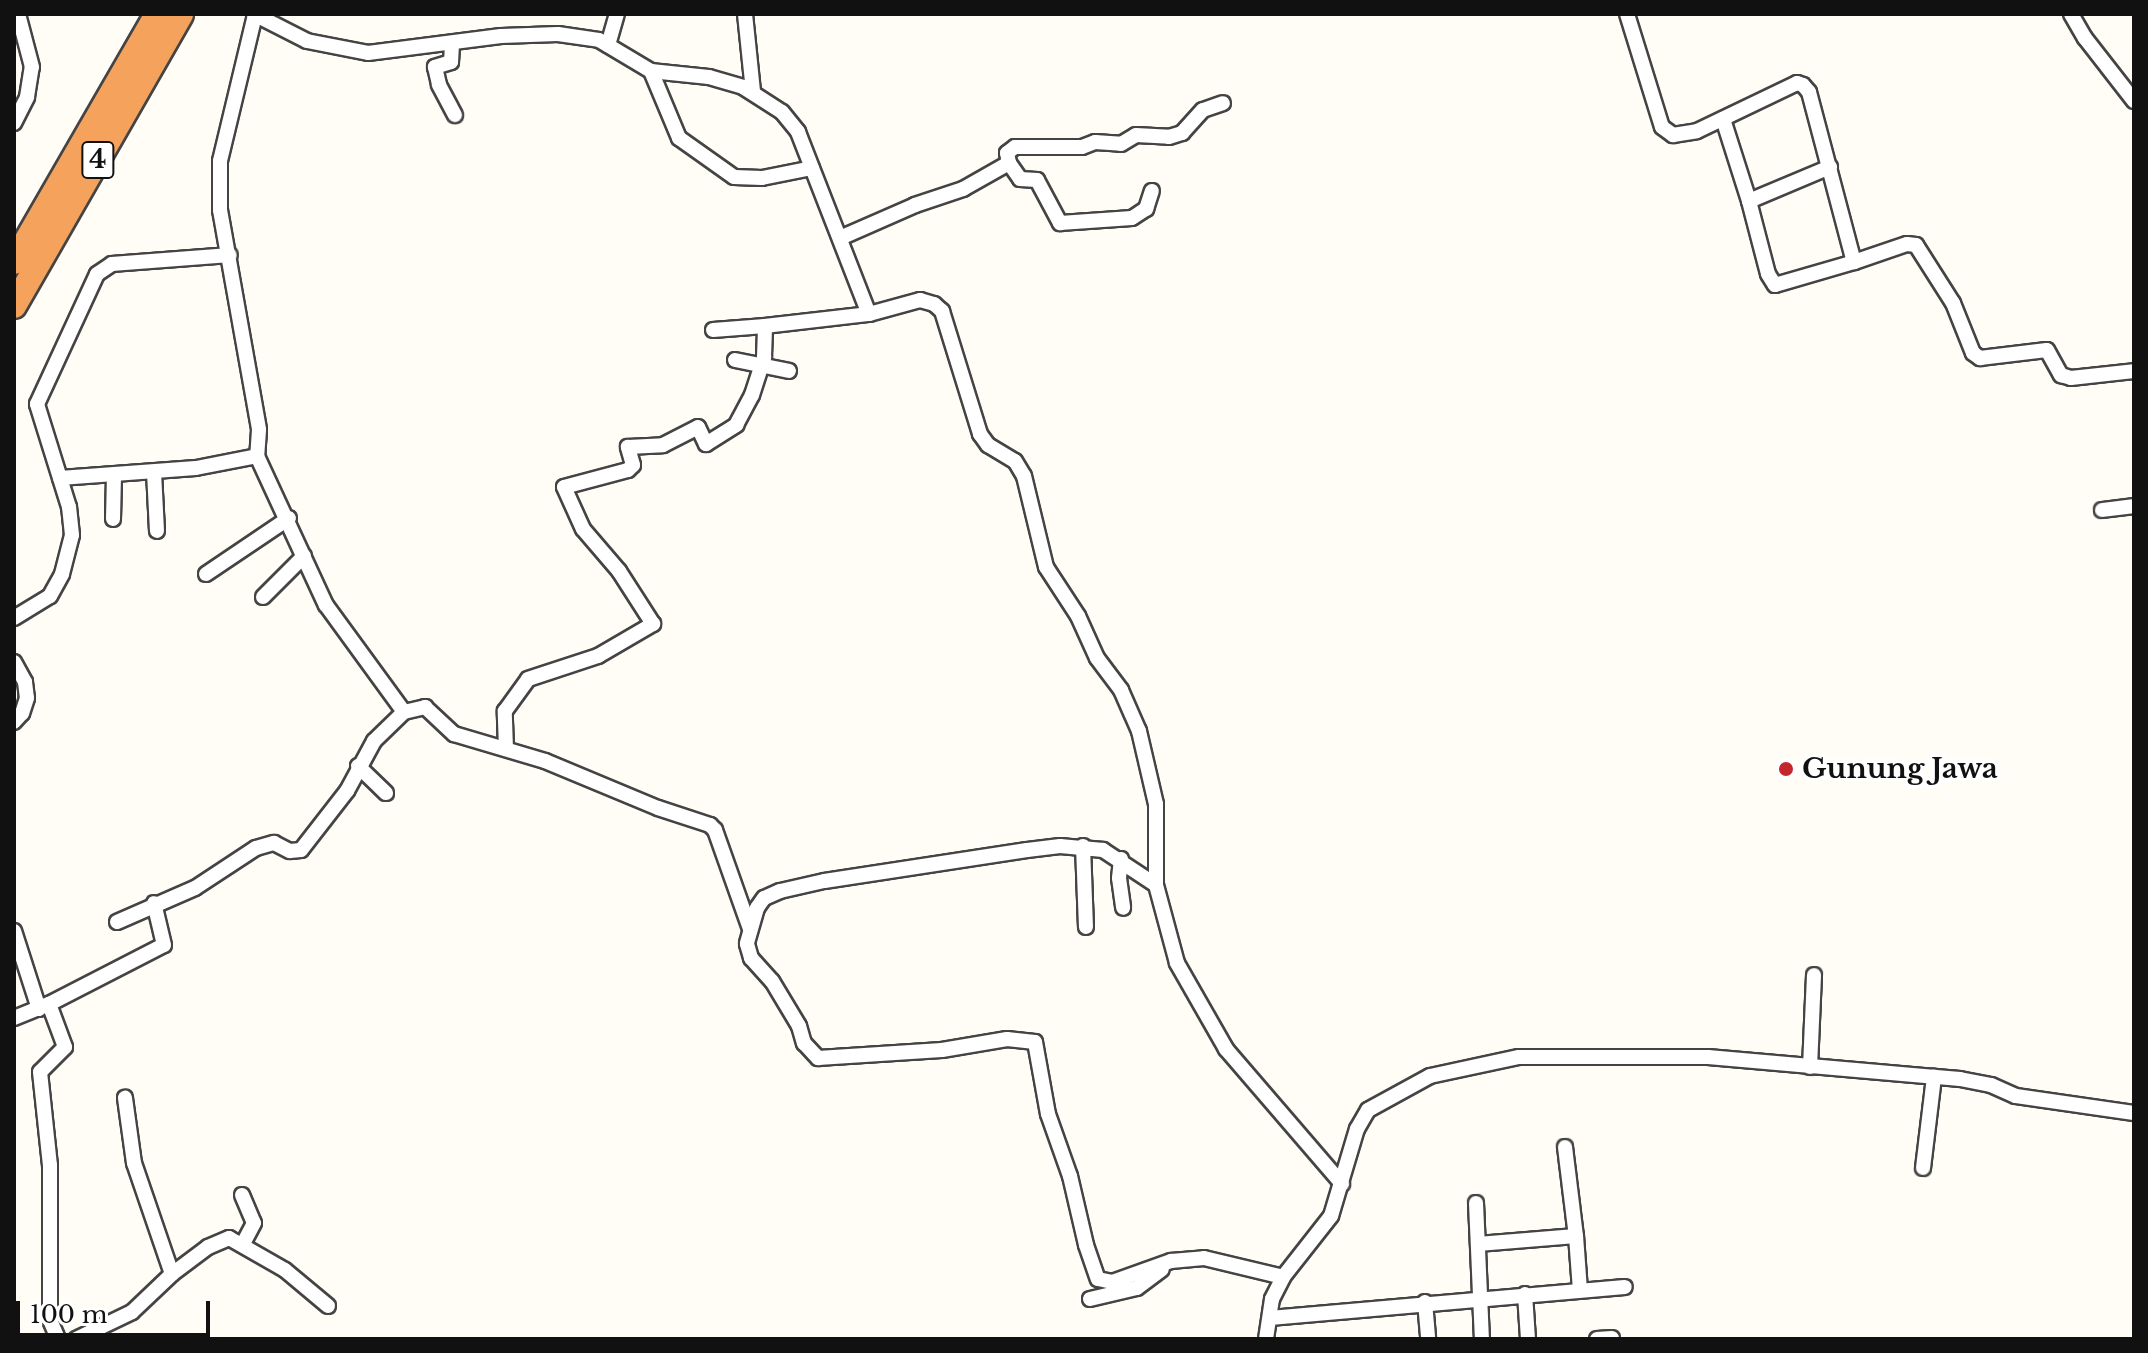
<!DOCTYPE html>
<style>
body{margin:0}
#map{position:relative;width:2148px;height:1353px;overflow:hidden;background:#fffdf5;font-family:"Libre Baskerville",serif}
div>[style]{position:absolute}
.roads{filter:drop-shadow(2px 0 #444) drop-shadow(-2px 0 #444) drop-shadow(0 2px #444) drop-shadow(0 -2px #444)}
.street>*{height:14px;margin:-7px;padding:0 7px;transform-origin:7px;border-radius:7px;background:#fff}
.highway>*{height:24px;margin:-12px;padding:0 12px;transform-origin:12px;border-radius:12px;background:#f5a25d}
.dots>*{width:22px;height:22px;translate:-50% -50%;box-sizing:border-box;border:4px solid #fff;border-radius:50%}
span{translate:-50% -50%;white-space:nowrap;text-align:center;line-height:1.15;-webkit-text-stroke:8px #fff;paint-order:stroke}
.shield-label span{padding:2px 6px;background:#fff;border:2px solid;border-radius:6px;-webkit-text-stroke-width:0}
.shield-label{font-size:26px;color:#111;font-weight:700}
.poi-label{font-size:28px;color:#111;font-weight:700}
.left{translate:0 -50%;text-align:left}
.frame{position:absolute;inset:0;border:16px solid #111;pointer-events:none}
.scale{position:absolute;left:16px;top:1301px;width:194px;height:36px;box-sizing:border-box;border:4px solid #111;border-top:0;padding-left:10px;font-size:24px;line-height:28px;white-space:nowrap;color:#111;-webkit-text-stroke:6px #fff;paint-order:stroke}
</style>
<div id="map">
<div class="roads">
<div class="street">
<i style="left:254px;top:14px;width:59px;rotate:27deg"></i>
<i style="left:307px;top:41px;width:62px;rotate:11.1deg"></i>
<i style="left:368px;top:53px;width:134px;rotate:-7.3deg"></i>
<i style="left:501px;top:36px;width:57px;rotate:-2deg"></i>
<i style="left:558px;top:34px;width:41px;rotate:8.3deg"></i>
<i style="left:599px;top:40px;width:61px;rotate:30.8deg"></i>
<i style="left:651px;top:71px;width:58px;rotate:5.9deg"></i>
<i style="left:709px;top:77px;width:35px;rotate:16deg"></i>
<i style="left:743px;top:87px;width:46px;rotate:32.7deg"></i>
<i style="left:782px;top:112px;width:26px;rotate:51deg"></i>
<i style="left:798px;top:132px;width:195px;rotate:68.7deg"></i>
<i style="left:869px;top:314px;width:53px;rotate:-15.4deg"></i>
<i style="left:920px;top:300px;width:15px;rotate:16deg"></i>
<i style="left:934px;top:304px;width:11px;rotate:41deg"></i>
<i style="left:942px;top:311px;width:129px;rotate:72.8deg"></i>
<i style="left:980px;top:434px;width:14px;rotate:54deg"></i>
<i style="left:988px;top:445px;width:31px;rotate:31deg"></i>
<i style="left:1015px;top:461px;width:17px;rotate:59deg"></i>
<i style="left:1024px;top:476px;width:94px;rotate:76.4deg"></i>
<i style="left:1046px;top:567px;width:59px;rotate:56.9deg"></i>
<i style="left:1078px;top:616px;width:46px;rotate:65.7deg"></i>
<i style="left:1097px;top:658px;width:40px;rotate:53deg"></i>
<i style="left:1121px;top:690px;width:45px;rotate:66.3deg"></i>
<i style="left:1139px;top:731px;width:75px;rotate:76.9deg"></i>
<i style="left:1156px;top:804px;width:81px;rotate:90deg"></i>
<i style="left:1156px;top:885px;width:81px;rotate:74.9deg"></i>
<i style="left:1177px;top:963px;width:99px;rotate:60.3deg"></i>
<i style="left:1226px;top:1049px;width:178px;rotate:49.3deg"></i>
<i style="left:745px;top:14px;width:78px;rotate:84.1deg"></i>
<i style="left:1627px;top:14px;width:118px;rotate:72.8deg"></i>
<i style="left:1662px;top:127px;width:14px;rotate:36deg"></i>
<i style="left:1673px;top:135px;width:24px;rotate:-9deg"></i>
<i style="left:1697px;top:131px;width:111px;rotate:-25.6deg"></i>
<i style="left:1797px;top:83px;width:6px;rotate:18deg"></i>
<i style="left:1803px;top:85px;width:9px;rotate:49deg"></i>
<i style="left:1809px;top:92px;width:176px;rotate:75.2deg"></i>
<i style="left:1854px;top:262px;width:56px;rotate:-18.8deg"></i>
<i style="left:1907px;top:244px;width:9px;rotate:6deg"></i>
<i style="left:1916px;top:245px;width:69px;rotate:57.5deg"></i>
<i style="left:1953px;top:303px;width:54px;rotate:68.2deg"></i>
<i style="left:1973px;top:353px;width:9px;rotate:36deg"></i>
<i style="left:1980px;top:358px;width:67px;rotate:-6.8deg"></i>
<i style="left:2047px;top:350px;width:29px;rotate:61deg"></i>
<i style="left:2061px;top:375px;width:10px;rotate:17deg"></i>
<i style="left:2071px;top:378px;width:63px;rotate:-6.3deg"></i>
<i style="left:2071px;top:14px;width:28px;rotate:60deg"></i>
<i style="left:2085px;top:38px;width:80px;rotate:52.1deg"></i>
<i style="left:255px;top:15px;width:150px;rotate:103.5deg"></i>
<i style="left:220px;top:161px;width:49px;rotate:90deg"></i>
<i style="left:220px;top:210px;width:223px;rotate:79.9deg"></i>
<i style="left:259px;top:430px;width:26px;rotate:94deg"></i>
<i style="left:257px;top:456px;width:164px;rotate:65.2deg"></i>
<i style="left:326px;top:605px;width:132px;rotate:53.9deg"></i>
<i style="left:404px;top:712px;width:22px;rotate:-13deg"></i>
<i style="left:425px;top:707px;width:40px;rotate:43deg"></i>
<i style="left:454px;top:734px;width:95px;rotate:16.5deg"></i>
<i style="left:545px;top:761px;width:122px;rotate:22.6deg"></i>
<i style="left:658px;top:808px;width:55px;rotate:18.1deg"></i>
<i style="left:710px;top:825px;width:7px;rotate:45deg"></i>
<i style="left:715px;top:830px;width:105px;rotate:70.5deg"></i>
<i style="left:452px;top:44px;width:18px;rotate:93deg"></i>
<i style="left:451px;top:62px;width:17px;rotate:163deg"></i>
<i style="left:435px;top:67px;width:18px;rotate:77deg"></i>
<i style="left:439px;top:85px;width:34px;rotate:62deg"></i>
<i style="left:608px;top:45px;width:32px;rotate:-74deg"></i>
<i style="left:651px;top:71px;width:73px;rotate:67.3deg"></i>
<i style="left:679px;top:138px;width:67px;rotate:35.3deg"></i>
<i style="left:734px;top:177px;width:28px;rotate:2deg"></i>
<i style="left:762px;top:178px;width:51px;rotate:-11.3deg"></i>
<i style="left:1723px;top:119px;width:86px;rotate:72.4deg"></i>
<i style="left:1749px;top:201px;width:88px;rotate:-22.8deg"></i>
<i style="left:14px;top:123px;width:29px;rotate:-63deg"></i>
<i style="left:27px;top:97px;width:30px;rotate:-81deg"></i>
<i style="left:32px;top:67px;width:55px;rotate:-104.8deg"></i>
<i style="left:1009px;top:163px;width:19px;rotate:55deg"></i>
<i style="left:1020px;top:179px;width:17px;rotate:3deg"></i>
<i style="left:1037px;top:180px;width:49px;rotate:61.9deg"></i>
<i style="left:1060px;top:223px;width:72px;rotate:-4deg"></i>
<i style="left:1132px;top:218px;width:17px;rotate:-33deg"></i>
<i style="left:1146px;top:209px;width:19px;rotate:-72deg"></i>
<i style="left:1749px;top:201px;width:75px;rotate:75.4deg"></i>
<i style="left:1768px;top:274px;width:13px;rotate:58deg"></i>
<i style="left:1775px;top:285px;width:82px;rotate:-16.2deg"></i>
<i style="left:840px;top:238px;width:82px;rotate:-23.7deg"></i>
<i style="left:915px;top:205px;width:51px;rotate:-18.4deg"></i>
<i style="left:963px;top:189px;width:53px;rotate:-29.5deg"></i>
<i style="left:1009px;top:163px;width:10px;rotate:-101deg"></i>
<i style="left:1007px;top:153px;width:10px;rotate:-37deg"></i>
<i style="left:1015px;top:147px;width:67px"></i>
<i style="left:1082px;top:147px;width:14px;rotate:-21deg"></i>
<i style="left:1095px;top:142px;width:26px;rotate:4deg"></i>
<i style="left:1121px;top:144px;width:17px;rotate:-31deg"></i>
<i style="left:1136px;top:135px;width:33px;rotate:3deg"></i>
<i style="left:1169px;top:137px;width:14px;rotate:-17deg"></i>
<i style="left:1182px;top:133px;width:31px;rotate:-48deg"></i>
<i style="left:1203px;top:110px;width:21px;rotate:-19deg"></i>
<i style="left:713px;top:330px;width:52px;rotate:-4.4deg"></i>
<i style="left:735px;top:360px;width:55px;rotate:11.5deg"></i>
<i style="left:154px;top:472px;width:59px;rotate:87.1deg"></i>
<i style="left:60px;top:478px;width:136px;rotate:-4.2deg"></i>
<i style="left:196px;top:468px;width:62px;rotate:-11.1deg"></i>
<i style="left:2102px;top:510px;width:32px;rotate:-7deg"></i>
<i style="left:113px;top:519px;width:44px;rotate:-88.7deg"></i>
<i style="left:206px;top:574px;width:100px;rotate:-34deg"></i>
<i style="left:263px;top:597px;width:58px;rotate:-45deg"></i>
<i style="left:14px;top:618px;width:42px;rotate:-31.4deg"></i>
<i style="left:50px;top:596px;width:25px;rotate:-61deg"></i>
<i style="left:62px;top:574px;width:40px;rotate:-75.6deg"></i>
<i style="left:72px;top:535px;width:28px;rotate:-96deg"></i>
<i style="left:69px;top:507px;width:108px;rotate:-107.3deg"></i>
<i style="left:37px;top:404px;width:143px;rotate:-65.2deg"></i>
<i style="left:97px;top:274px;width:18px;rotate:-34deg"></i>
<i style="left:112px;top:264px;width:118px;rotate:-4.4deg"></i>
<i style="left:14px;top:662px;width:23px;rotate:61deg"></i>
<i style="left:25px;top:682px;width:16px;rotate:83deg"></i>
<i style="left:27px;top:698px;width:16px;rotate:108deg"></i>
<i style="left:22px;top:713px;width:12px;rotate:132deg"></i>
<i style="left:506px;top:749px;width:38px;rotate:-92deg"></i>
<i style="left:505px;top:711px;width:39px;rotate:-54deg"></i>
<i style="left:528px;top:679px;width:74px;rotate:-18.2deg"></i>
<i style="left:598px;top:656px;width:64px;rotate:-30.2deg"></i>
<i style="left:653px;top:624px;width:63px;rotate:-122.7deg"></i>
<i style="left:619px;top:571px;width:55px;rotate:-130.6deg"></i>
<i style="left:583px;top:529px;width:46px;rotate:-114.3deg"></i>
<i style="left:564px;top:487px;width:66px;rotate:-14.9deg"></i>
<i style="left:628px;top:470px;width:7px;rotate:-45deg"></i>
<i style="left:633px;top:465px;width:19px;rotate:-106deg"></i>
<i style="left:628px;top:447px;width:35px;rotate:-3deg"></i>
<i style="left:663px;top:445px;width:39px;rotate:-27deg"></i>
<i style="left:698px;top:427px;width:19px;rotate:65deg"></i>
<i style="left:706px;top:444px;width:36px;rotate:-32deg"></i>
<i style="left:736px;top:425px;width:34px;rotate:-62deg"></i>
<i style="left:752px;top:395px;width:40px;rotate:-72deg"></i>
<i style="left:764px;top:357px;width:31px;rotate:-88deg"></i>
<i style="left:765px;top:326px;width:105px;rotate:-6.6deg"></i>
<i style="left:358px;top:766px;width:39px;rotate:44deg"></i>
<i style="left:1083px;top:846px;width:81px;rotate:87.9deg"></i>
<i style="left:1121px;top:859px;width:19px;rotate:96deg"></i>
<i style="left:1119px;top:878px;width:30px;rotate:82deg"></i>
<i style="left:1156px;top:885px;width:64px;rotate:-146.6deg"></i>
<i style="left:1103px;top:850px;width:43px;rotate:-174.7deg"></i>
<i style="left:1060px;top:846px;width:33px;rotate:173deg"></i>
<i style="left:1027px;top:850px;width:205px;rotate:171.3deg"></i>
<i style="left:824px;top:881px;width:45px;rotate:167.2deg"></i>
<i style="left:780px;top:891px;width:17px;rotate:156deg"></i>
<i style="left:764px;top:898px;width:12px;rotate:125deg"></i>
<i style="left:757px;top:908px;width:37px;rotate:106deg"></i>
<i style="left:747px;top:944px;width:15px;rotate:74deg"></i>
<i style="left:751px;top:958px;width:31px;rotate:48deg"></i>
<i style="left:772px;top:981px;width:52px;rotate:59deg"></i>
<i style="left:799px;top:1026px;width:18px;rotate:74deg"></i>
<i style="left:804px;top:1043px;width:21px;rotate:47deg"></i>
<i style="left:818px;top:1058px;width:124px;rotate:-3.7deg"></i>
<i style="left:942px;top:1050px;width:66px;rotate:-9.6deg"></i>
<i style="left:1007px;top:1039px;width:28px;rotate:6deg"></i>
<i style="left:1035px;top:1042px;width:73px;rotate:79.8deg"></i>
<i style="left:1048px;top:1114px;width:66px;rotate:70.5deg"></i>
<i style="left:1070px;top:1176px;width:71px;rotate:76.9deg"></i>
<i style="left:1086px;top:1245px;width:36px;rotate:71deg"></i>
<i style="left:1098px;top:1279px;width:14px;rotate:12deg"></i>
<i style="left:1112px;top:1282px;width:63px;rotate:-19.6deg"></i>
<i style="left:1171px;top:1261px;width:33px;rotate:-5deg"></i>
<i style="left:1204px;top:1258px;width:81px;rotate:13.5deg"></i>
<i style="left:117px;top:922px;width:85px;rotate:-23.6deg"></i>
<i style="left:195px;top:888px;width:73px;rotate:-33.3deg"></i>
<i style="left:256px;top:848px;width:19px;rotate:-16deg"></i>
<i style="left:274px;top:843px;width:18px;rotate:27deg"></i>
<i style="left:290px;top:851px;width:11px;rotate:-5deg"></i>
<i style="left:301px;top:850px;width:75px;rotate:-52.1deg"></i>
<i style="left:347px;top:791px;width:57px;rotate:-61.6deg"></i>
<i style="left:374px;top:741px;width:42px;rotate:-44deg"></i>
<i style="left:14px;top:931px;width:82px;rotate:72.2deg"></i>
<i style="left:49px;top:1004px;width:46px;rotate:69.6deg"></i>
<i style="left:65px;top:1047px;width:35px;rotate:135deg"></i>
<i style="left:40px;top:1072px;width:94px;rotate:83.9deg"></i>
<i style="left:50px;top:1165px;width:155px;rotate:90deg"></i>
<i style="left:50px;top:1320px;width:21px;rotate:67deg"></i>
<i style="left:14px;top:1018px;width:38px;rotate:-22deg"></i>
<i style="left:49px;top:1004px;width:129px;rotate:-27.2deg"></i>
<i style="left:164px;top:945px;width:43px;rotate:-103.4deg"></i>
<i style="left:1810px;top:1067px;width:92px;rotate:-87.5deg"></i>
<i style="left:1565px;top:1147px;width:90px;rotate:83deg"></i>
<i style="left:1923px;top:1168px;width:92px;rotate:-83.1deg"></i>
<i style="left:242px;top:1195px;width:30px;rotate:67deg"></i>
<i style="left:254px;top:1223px;width:24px;rotate:118deg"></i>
<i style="left:1476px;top:1203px;width:136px;rotate:87.5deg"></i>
<i style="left:1478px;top:1244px;width:98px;rotate:-4.7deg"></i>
<i style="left:1576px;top:1236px;width:54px;rotate:85.8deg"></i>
<i style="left:172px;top:1274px;width:45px;rotate:-36.9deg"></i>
<i style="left:208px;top:1247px;width:23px;rotate:-23deg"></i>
<i style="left:229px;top:1238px;width:64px;rotate:29.7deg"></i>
<i style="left:285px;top:1270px;width:56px;rotate:39.9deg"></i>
<i style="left:1525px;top:1294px;width:45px;rotate:86.2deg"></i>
<i style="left:1090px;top:1299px;width:48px;rotate:-13.2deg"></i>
<i style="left:1137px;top:1288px;width:31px;rotate:-37deg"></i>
<i style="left:1425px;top:1302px;width:37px;rotate:85deg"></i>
<i style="left:1270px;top:1318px;width:356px;rotate:-5deg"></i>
<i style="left:76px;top:1339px;width:62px;rotate:-25.7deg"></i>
<i style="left:132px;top:1312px;width:55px;rotate:-43.5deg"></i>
<i style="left:172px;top:1274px;width:117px;rotate:-108.9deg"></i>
<i style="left:134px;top:1163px;width:66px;rotate:-97.9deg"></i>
<i style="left:1266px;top:1339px;width:40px;rotate:-81.5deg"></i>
<i style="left:1272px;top:1299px;width:25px;rotate:-63deg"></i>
<i style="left:1283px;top:1277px;width:78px;rotate:-51.8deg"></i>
<i style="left:1331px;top:1216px;width:91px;rotate:-73.4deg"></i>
<i style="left:1357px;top:1129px;width:22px;rotate:-60deg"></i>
<i style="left:1368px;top:1110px;width:71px;rotate:-28.7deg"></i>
<i style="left:1430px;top:1076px;width:91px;rotate:-12.1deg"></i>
<i style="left:1519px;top:1057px;width:189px"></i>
<i style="left:1708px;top:1057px;width:253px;rotate:5deg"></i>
<i style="left:1960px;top:1079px;width:32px;rotate:11deg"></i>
<i style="left:1991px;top:1085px;width:27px;rotate:24deg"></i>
<i style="left:2016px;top:1096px;width:119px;rotate:8.2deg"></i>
<i style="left:1597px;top:1339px;width:15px;rotate:-4deg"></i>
</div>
<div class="highway">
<i style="left:14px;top:262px;width:286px;rotate:-60deg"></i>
<i style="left:14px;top:306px;width:336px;rotate:-60.2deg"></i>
</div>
</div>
<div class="dots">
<i style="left:1786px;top:769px;background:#c4262e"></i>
</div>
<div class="shield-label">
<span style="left:98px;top:160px">4</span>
</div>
<div class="poi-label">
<span class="left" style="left:1802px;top:769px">Gunung Jawa</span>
</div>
<div class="frame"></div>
<div class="scale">100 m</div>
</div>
